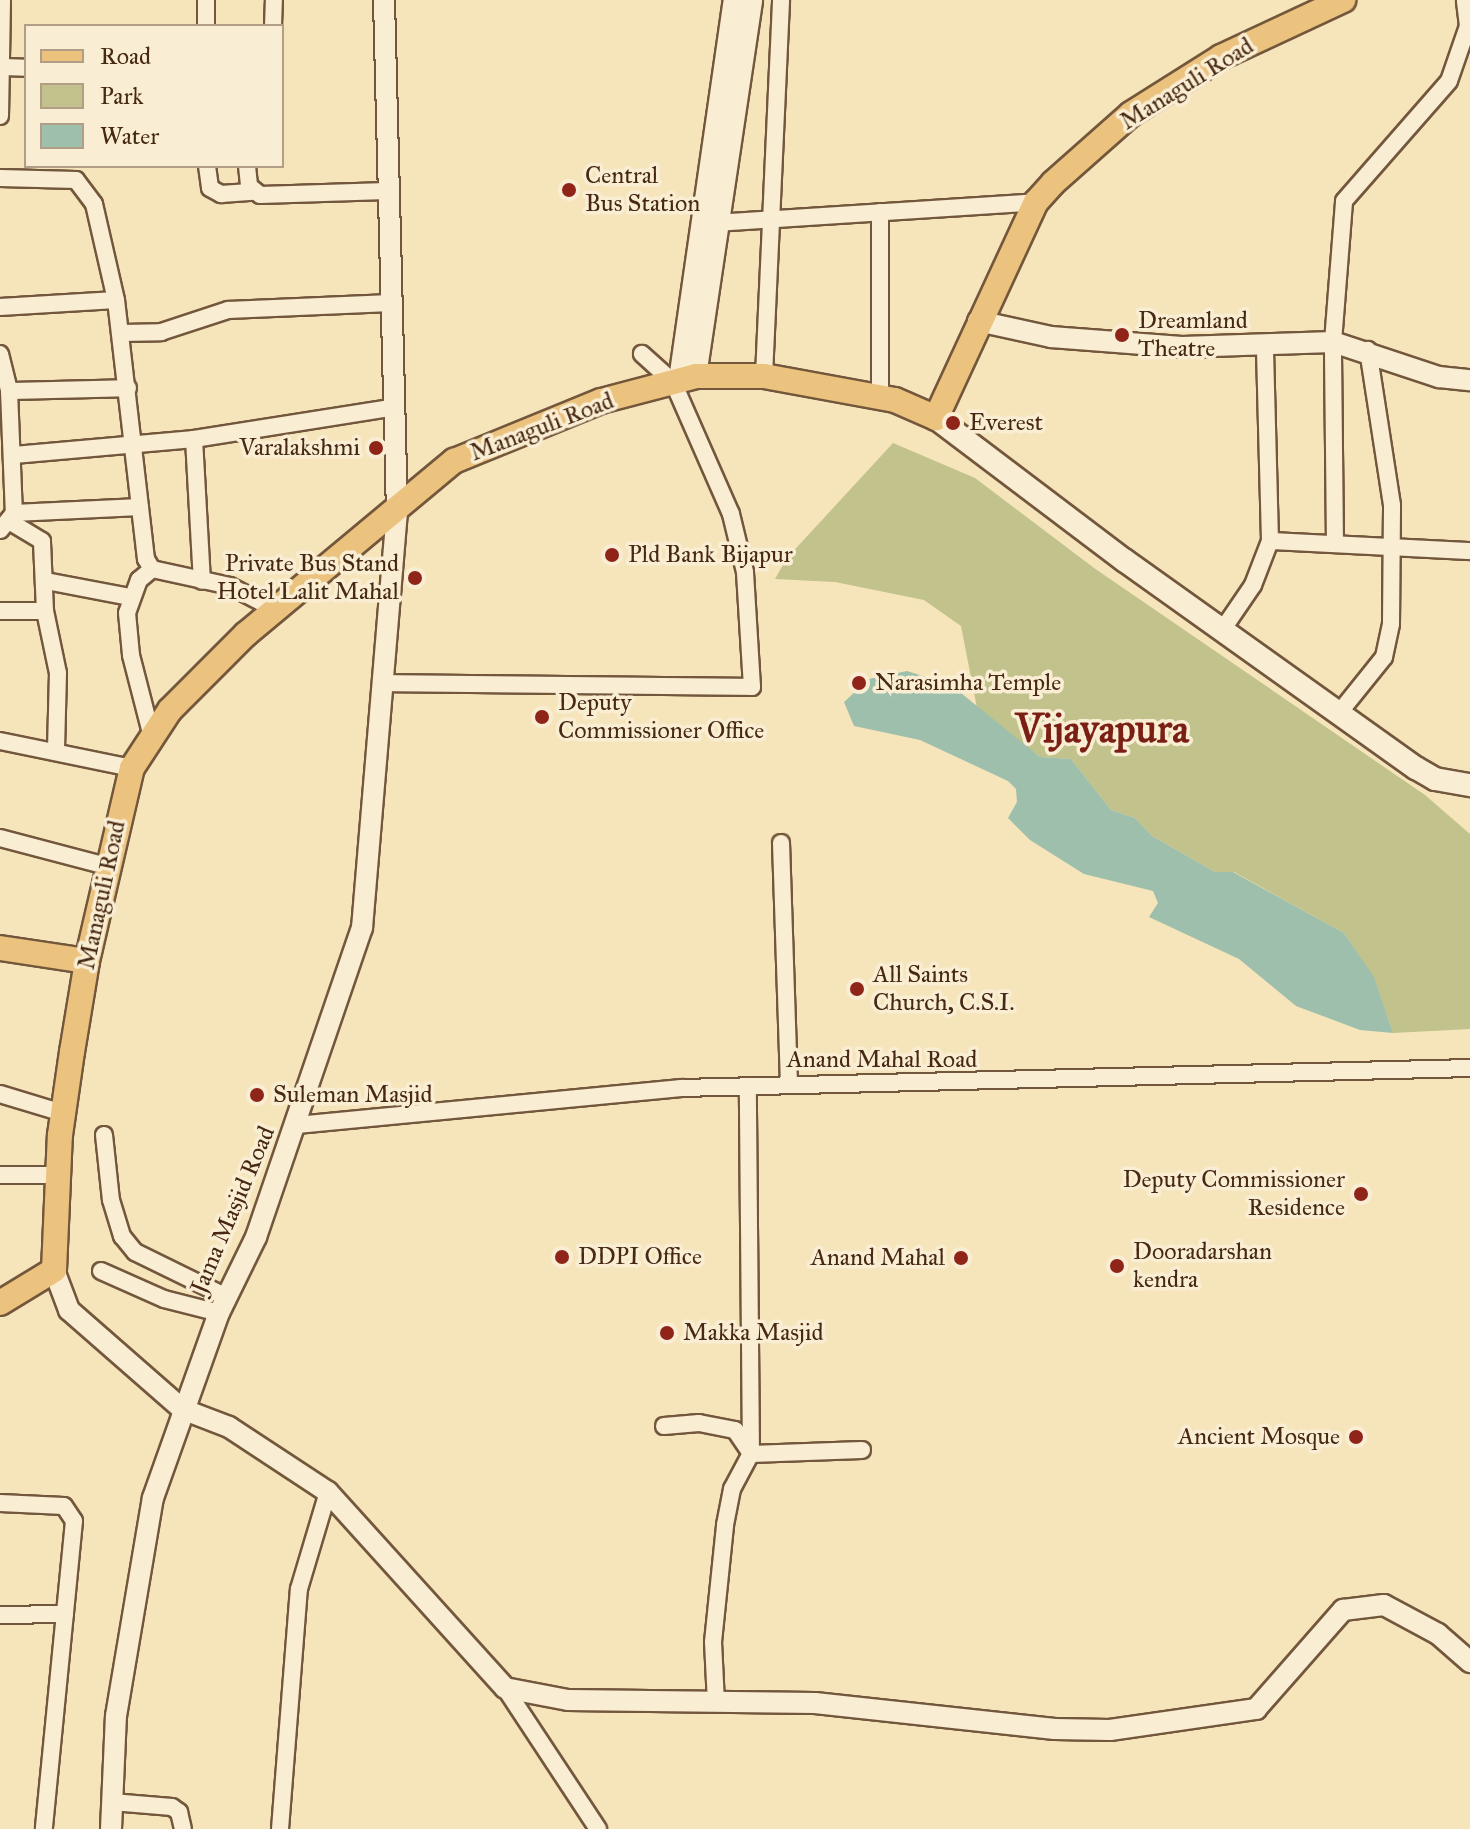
<!DOCTYPE html>
<style>
body{margin:0}
#map{position:relative;width:1470px;height:1829px;overflow:hidden;background:#f6e4bb;font-family:"IM FELL Great Primer",serif}
div>[style]{position:absolute}
.green>*{inset:0;background:#c1c28c}
.water>*{inset:0;background:#9dbfab}
.roads{filter:drop-shadow(2px 0 #73573c) drop-shadow(-2px 0 #73573c) drop-shadow(0 2px #73573c) drop-shadow(0 -2px #73573c)}
.minor>*{height:16px;margin:-8px;padding:0 8px;transform-origin:8px;border-radius:8px;background:#f9edd3}
.tertiary>*{height:20px;margin:-10px;padding:0 10px;transform-origin:10px;border-radius:10px;background:#f9edd3}
.secondary>*{height:22px;margin:-11px;padding:0 11px;transform-origin:11px;border-radius:11px;background:#f9edd3}
.primary>*{height:24px;margin:-12px;padding:0 12px;transform-origin:12px;border-radius:12px;background:#ebc27e}
.dots>*{width:22px;height:22px;translate:-50% -50%;box-sizing:border-box;border:4px solid #f9edd3;border-radius:50%}
span{translate:-50% -50%;white-space:nowrap;text-align:center;line-height:1.15;-webkit-text-stroke:7px #f9edd3;paint-order:stroke}
.street-label{font-size:24px;color:#472812}
.poi-label{font-size:24px;color:#472812}
.left{translate:0 -50%;text-align:left}
.right{translate:-100% -50%;text-align:right}
.town-label{font-size:40px;color:#7a1f14;font-weight:700}
.legend{position:absolute;left:24px;top:24px;width:260px;height:144px;box-sizing:border-box;background:#f9edd3;border:2px solid #b29e86;margin:0;padding:10px 14px;list-style:none;font-size:24px;color:#472812}
.legend li{display:flex;align-items:center;gap:16px;height:40px}
.legend b{width:40px;border:2px solid #b29e86}
</style>
<div id="map">
<div class="green">
<i style="clip-path:polygon(893px 443px,975px 478px,1094px 568px,1425px 795px,1470px 834px,1470px 1029px,1393px 1033px,1374px 978px,1344px 933px,1234px 872px,1215px 872px,1152px 836px,1135px 818px,1111px 810px,1071px 759px,1040px 757px,977px 708px,961px 626px,924px 600px,835px 582px,775px 579px,787px 558px)"></i>
</div>
<div class="water">
<i style="clip-path:polygon(907px 671px,951px 685px,1040px 757px,1071px 759px,1111px 810px,1135px 818px,1152px 836px,1215px 872px,1233px 872px,1344px 933px,1374px 977px,1393px 1033px,1360px 1030px,1296px 1006px,1239px 959px,1149px 917px,1158px 903px,1153px 891px,1084px 874px,1030px 840px,1008px 818px,1017px 802px,1016px 789px,1008px 781px,920px 740px,854px 726px,844px 702px,869px 679px)"></i>
</div>
<div class="roads">
<div class="minor">
<i style="left:206px;top:0;width:26px;rotate:90deg"></i>
<i style="left:273px;top:26px;width:26px;rotate:-88deg"></i>
<i style="left:3px;top:67px;width:23px;rotate:2deg"></i>
<i style="left:0;top:116px;width:116px;rotate:-89deg"></i>
<i style="left:207px;top:166px;width:22px;rotate:82deg"></i>
<i style="left:210px;top:188px;width:13px;rotate:29deg"></i>
<i style="left:221px;top:194px;width:32px;rotate:-4deg"></i>
<i style="left:247px;top:166px;width:20px;rotate:84deg"></i>
<i style="left:249px;top:186px;width:14px;rotate:39deg"></i>
<i style="left:260px;top:195px;width:127px;rotate:-1.8deg"></i>
<i style="left:0;top:178px;width:76px;rotate:1.5deg"></i>
<i style="left:76px;top:180px;width:30px;rotate:53deg"></i>
<i style="left:94px;top:204px;width:98px;rotate:77.1deg"></i>
<i style="left:116px;top:300px;width:261px;rotate:83.4deg"></i>
<i style="left:146px;top:559px;width:12px;rotate:59deg"></i>
<i style="left:152px;top:569px;width:80px;rotate:12.3deg"></i>
<i style="left:230px;top:586px;width:54px;rotate:27.5deg"></i>
<i style="left:880px;top:212px;width:185px;rotate:90deg"></i>
<i style="left:715px;top:223px;width:322px;rotate:-3.7deg"></i>
<i style="left:0;top:307px;width:116px;rotate:-3.5deg"></i>
<i style="left:122px;top:333px;width:39px;rotate:-1deg"></i>
<i style="left:161px;top:332px;width:71px;rotate:-18.2deg"></i>
<i style="left:228px;top:310px;width:163px;rotate:-2.5deg"></i>
<i style="left:0;top:354px;width:38px;rotate:76deg"></i>
<i style="left:9px;top:391px;width:122px;rotate:87.7deg"></i>
<i style="left:14px;top:513px;width:22px;rotate:129deg"></i>
<i style="left:764px;top:376px;width:376px;rotate:-87.4deg"></i>
<i style="left:9px;top:391px;width:119px;rotate:-1.4deg"></i>
<i style="left:194px;top:439px;width:142px;rotate:86.8deg"></i>
<i style="left:14px;top:455px;width:181px;rotate:-5.1deg"></i>
<i style="left:194px;top:439px;width:204px;rotate:-9deg"></i>
<i style="left:14px;top:513px;width:126px;rotate:-2.7deg"></i>
<i style="left:1270px;top:541px;width:200px;rotate:2.9deg"></i>
<i style="left:1335px;top:544px;width:202px;rotate:-90.6deg"></i>
<i style="left:1333px;top:342px;width:141px;rotate:-85.5deg"></i>
<i style="left:1344px;top:201px;width:159px;rotate:-48.8deg"></i>
<i style="left:1449px;top:81px;width:58px;rotate:-70.9deg"></i>
<i style="left:1468px;top:26px;width:26px;rotate:-97deg"></i>
<i style="left:46px;top:581px;width:86px;rotate:10.8deg"></i>
<i style="left:0;top:611px;width:45px"></i>
<i style="left:45px;top:611px;width:70px;rotate:-92.5deg"></i>
<i style="left:42px;top:541px;width:37px;rotate:-149deg"></i>
<i style="left:45px;top:611px;width:63px;rotate:78.2deg"></i>
<i style="left:58px;top:673px;width:76px;rotate:91.5deg"></i>
<i style="left:1223px;top:629px;width:53px;rotate:-55.7deg"></i>
<i style="left:1253px;top:585px;width:47px;rotate:-68.9deg"></i>
<i style="left:1270px;top:541px;width:197px;rotate:-91.5deg"></i>
<i style="left:382px;top:683px;width:370px;rotate:0.6deg"></i>
<i style="left:752px;top:687px;width:115px;rotate:-93.5deg"></i>
<i style="left:745px;top:572px;width:60px;rotate:-103.6deg"></i>
<i style="left:731px;top:514px;width:144px;rotate:-113.7deg"></i>
<i style="left:673px;top:382px;width:42px;rotate:-137.9deg"></i>
<i style="left:1339px;top:713px;width:72px;rotate:-51.2deg"></i>
<i style="left:1384px;top:657px;width:34px;rotate:-78deg"></i>
<i style="left:1391px;top:624px;width:119px;rotate:-89.5deg"></i>
<i style="left:1392px;top:505px;width:157px;rotate:-98.8deg"></i>
<i style="left:152px;top:737px;width:85px;rotate:-104.4deg"></i>
<i style="left:131px;top:655px;width:42px;rotate:-95.4deg"></i>
<i style="left:127px;top:613px;width:35px;rotate:-70deg"></i>
<i style="left:139px;top:580px;width:17px;rotate:-40deg"></i>
<i style="left:0;top:741px;width:135px;rotate:11.6deg"></i>
<i style="left:0;top:838px;width:111px;rotate:14.7deg"></i>
<i style="left:781px;top:843px;width:240px;rotate:88.1deg"></i>
<i style="left:0;top:1094px;width:66px;rotate:16.8deg"></i>
<i style="left:297px;top:1125px;width:386px;rotate:-5.5deg"></i>
<i style="left:681px;top:1088px;width:789px;rotate:-1.45deg"></i>
<i style="left:104px;top:1135px;width:65px;rotate:83.9deg"></i>
<i style="left:111px;top:1200px;width:38px;rotate:73deg"></i>
<i style="left:122px;top:1236px;width:21px;rotate:51deg"></i>
<i style="left:135px;top:1252px;width:102px;rotate:26.1deg"></i>
<i style="left:0;top:1175px;width:58px"></i>
<i style="left:101px;top:1271px;width:69px;rotate:24deg"></i>
<i style="left:164px;top:1299px;width:57px;rotate:14.3deg"></i>
<i style="left:664px;top:1426px;width:35px;rotate:-5deg"></i>
<i style="left:699px;top:1423px;width:37px;rotate:11deg"></i>
<i style="left:735px;top:1430px;width:27px;rotate:56deg"></i>
<i style="left:751px;top:1454px;width:111px;rotate:-2.1deg"></i>
<i style="left:0;top:1503px;width:64px;rotate:2.7deg"></i>
<i style="left:64px;top:1506px;width:18px;rotate:56deg"></i>
<i style="left:74px;top:1521px;width:309px;rotate:95.6deg"></i>
<i style="left:0;top:1615px;width:65px;rotate:-0.9deg"></i>
<i style="left:505px;top:1688px;width:169px;rotate:56.6deg"></i>
<i style="left:716px;top:1703px;width:61px;rotate:-92.8deg"></i>
<i style="left:713px;top:1642px;width:118px;rotate:-84.1deg"></i>
<i style="left:725px;top:1525px;width:37px;rotate:-79deg"></i>
<i style="left:732px;top:1489px;width:40px;rotate:-62deg"></i>
<i style="left:751px;top:1454px;width:367px;rotate:-90.5deg"></i>
<i style="left:112px;top:1802px;width:60px;rotate:4.8deg"></i>
<i style="left:172px;top:1807px;width:9px;rotate:36deg"></i>
<i style="left:179px;top:1812px;width:17px;rotate:77deg"></i>
<i style="left:280px;top:1829px;width:241px;rotate:-85.5deg"></i>
<i style="left:299px;top:1589px;width:101px;rotate:-73.4deg"></i>
</div>
<div class="tertiary">
<i style="left:978px;top:321px;width:75px;rotate:12.4deg"></i>
<i style="left:1051px;top:337px;width:131px;rotate:4.4deg"></i>
<i style="left:1182px;top:347px;width:151px;rotate:-1.9deg"></i>
<i style="left:1333px;top:342px;width:112px;rotate:18.3deg"></i>
<i style="left:1439px;top:377px;width:31px;rotate:6deg"></i>
<i style="left:696px;top:376px;width:380px;rotate:-81.5deg"></i>
<i style="left:679px;top:380px;width:384px;rotate:-81.8deg"></i>
<i style="left:54px;top:1270px;width:43px;rotate:69.4deg"></i>
<i style="left:69px;top:1310px;width:150px;rotate:41.2deg"></i>
<i style="left:182px;top:1409px;width:50px;rotate:21deg"></i>
<i style="left:229px;top:1427px;width:118px;rotate:33.3deg"></i>
<i style="left:328px;top:1492px;width:264px;rotate:47.9deg"></i>
<i style="left:505px;top:1688px;width:64px;rotate:10.8deg"></i>
<i style="left:568px;top:1700px;width:247px;rotate:0.7deg"></i>
<i style="left:815px;top:1703px;width:241px;rotate:6.2deg"></i>
<i style="left:1055px;top:1729px;width:55px;rotate:1deg"></i>
<i style="left:1110px;top:1730px;width:148px;rotate:-8.2deg"></i>
<i style="left:1256px;top:1709px;width:132px;rotate:-48.7deg"></i>
<i style="left:1343px;top:1610px;width:41px;rotate:-7deg"></i>
<i style="left:1384px;top:1605px;width:61px;rotate:28.2deg"></i>
<i style="left:1438px;top:1634px;width:43px;rotate:41.2deg"></i>
<i style="left:111px;top:1829px;width:113px;rotate:-87.5deg"></i>
<i style="left:116px;top:1716px;width:221px;rotate:-80.4deg"></i>
<i style="left:153px;top:1498px;width:196px;rotate:-70.4deg"></i>
<i style="left:219px;top:1313px;width:85px;rotate:-64deg"></i>
<i style="left:256px;top:1237px;width:327px;rotate:-71.1deg"></i>
<i style="left:362px;top:928px;width:416px;rotate:-85.2deg"></i>
<i style="left:397px;top:513px;width:513px;rotate:-91.45deg"></i>
</div>
<div class="secondary">
<i style="left:936px;top:418px;width:236px;rotate:37.1deg"></i>
<i style="left:1124px;top:560px;width:359px;rotate:35.5deg"></i>
<i style="left:1416px;top:768px;width:22px;rotate:30deg"></i>
<i style="left:1435px;top:779px;width:36px;rotate:10deg"></i>
</div>
<div class="primary">
<i style="left:0;top:948px;width:88px;rotate:8.5deg"></i>
<i style="left:0;top:1303px;width:63px;rotate:-31.4deg"></i>
<i style="left:54px;top:1270px;width:135px;rotate:-87.5deg"></i>
<i style="left:60px;top:1135px;width:84px;rotate:-81.8deg"></i>
<i style="left:72px;top:1052px;width:92px;rotate:-80.6deg"></i>
<i style="left:87px;top:961px;width:198px;rotate:-76.9deg"></i>
<i style="left:132px;top:768px;width:69px;rotate:-56.8deg"></i>
<i style="left:170px;top:710px;width:107px;rotate:-45deg"></i>
<i style="left:246px;top:634px;width:271px;rotate:-39.8deg"></i>
<i style="left:454px;top:461px;width:159px;rotate:-22.2deg"></i>
<i style="left:601px;top:401px;width:98px;rotate:-14.7deg"></i>
<i style="left:696px;top:376px;width:68px"></i>
<i style="left:764px;top:376px;width:133px;rotate:10.4deg"></i>
<i style="left:895px;top:400px;width:45px;rotate:23.7deg"></i>
<i style="left:936px;top:418px;width:238px;rotate:-65.2deg"></i>
<i style="left:1036px;top:202px;width:25px;rotate:-48deg"></i>
<i style="left:1053px;top:183px;width:104px;rotate:-41.5deg"></i>
<i style="left:1131px;top:114px;width:107px;rotate:-32.3deg"></i>
<i style="left:1221px;top:57px;width:135px;rotate:-25deg"></i>
</div>
</div>
<div class="dots">
<i style="left:569px;top:190px;background:#8f2418"></i>
<i style="left:1122px;top:335px;background:#8f2418"></i>
<i style="left:953px;top:423px;background:#8f2418"></i>
<i style="left:376px;top:448px;background:#8f2418"></i>
<i style="left:612px;top:555px;background:#8f2418"></i>
<i style="left:415px;top:578px;background:#8f2418"></i>
<i style="left:859px;top:683px;background:#8f2418"></i>
<i style="left:542px;top:717px;background:#8f2418"></i>
<i style="left:857px;top:989px;background:#8f2418"></i>
<i style="left:257px;top:1095px;background:#8f2418"></i>
<i style="left:1361px;top:1194px;background:#8f2418"></i>
<i style="left:562px;top:1257px;background:#8f2418"></i>
<i style="left:961px;top:1258px;background:#8f2418"></i>
<i style="left:1117px;top:1266px;background:#8f2418"></i>
<i style="left:667px;top:1333px;background:#8f2418"></i>
<i style="left:1356px;top:1437px;background:#8f2418"></i>
</div>
<div class="street-label">
<span style="left:1187px;top:84px;rotate:-32deg">Managuli Road</span>
<span style="left:542px;top:427px;rotate:-21deg">Managuli Road</span>
<span style="left:102px;top:895px;rotate:-78deg">Managuli Road</span>
<span style="left:882px;top:1060px">Anand Mahal Road</span>
<span style="left:233px;top:1210px;rotate:-67deg">Jama Masjid Road</span>
</div>
<div class="poi-label">
<span class="left" style="left:585px;top:190px">Central<br>Bus Station</span>
<span class="left" style="left:1138px;top:335px">Dreamland<br>Theatre</span>
<span class="left" style="left:969px;top:423px">Everest</span>
<span class="right" style="left:360px;top:448px">Varalakshmi</span>
<span class="left" style="left:628px;top:555px">Pld Bank Bijapur</span>
<span class="right" style="left:399px;top:578px">Private Bus Stand<br>Hotel Lalit Mahal</span>
<span class="left" style="left:875px;top:683px">Narasimha Temple</span>
<span class="left" style="left:558px;top:717px">Deputy<br>Commissioner Office</span>
<span class="left" style="left:873px;top:989px">All Saints<br>Church, C.S.I.</span>
<span class="left" style="left:273px;top:1095px">Suleman Masjid</span>
<span class="right" style="left:1345px;top:1194px">Deputy Commissioner<br>Residence</span>
<span class="left" style="left:1133px;top:1266px">Dooradarshan<br>kendra</span>
<span class="left" style="left:578px;top:1257px">DDPI Office</span>
<span class="right" style="left:945px;top:1258px">Anand Mahal</span>
<span class="left" style="left:683px;top:1333px">Makka Masjid</span>
<span class="right" style="left:1340px;top:1437px">Ancient Mosque</span>
</div>
<div class="town-label">
<span style="left:1102px;top:729px">Vijayapura</span>
</div>
<ul class="legend">
<li><b style="height:10px;background:#ebc27e"></b>Road</li>
<li><b style="height:22px;background:#c1c28c"></b>Park</li>
<li><b style="height:22px;background:#9dbfab"></b>Water</li>
</ul>
</div>
